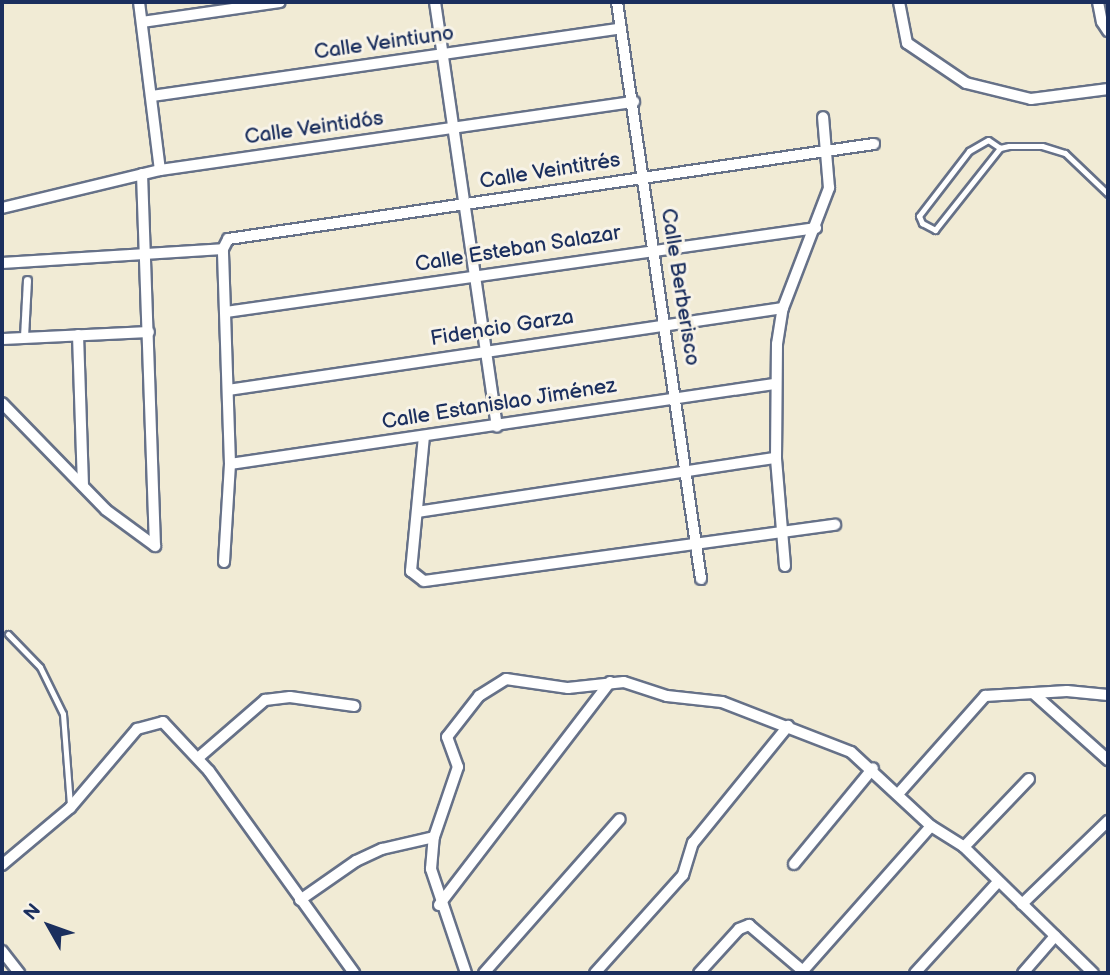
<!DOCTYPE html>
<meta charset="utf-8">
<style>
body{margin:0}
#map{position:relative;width:1110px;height:975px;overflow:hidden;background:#f1ebd5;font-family:"Balsamiq Sans",sans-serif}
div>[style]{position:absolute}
.roads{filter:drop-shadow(2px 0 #667188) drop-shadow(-2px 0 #667188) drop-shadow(0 2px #667188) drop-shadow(0 -2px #667188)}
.service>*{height:5px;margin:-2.5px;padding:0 2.5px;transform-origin:2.5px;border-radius:2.5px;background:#fff}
.pedestrian>*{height:7px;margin:-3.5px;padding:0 3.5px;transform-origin:3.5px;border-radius:3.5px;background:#fff}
.minor>*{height:10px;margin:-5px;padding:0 5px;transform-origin:5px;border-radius:5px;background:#fff}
span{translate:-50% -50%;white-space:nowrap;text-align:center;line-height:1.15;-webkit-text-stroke:6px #f7f3e8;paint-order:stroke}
.street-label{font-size:21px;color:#1b2f5e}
.frame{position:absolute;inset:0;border:4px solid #1b2f5e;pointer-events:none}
.north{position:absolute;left:14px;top:891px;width:70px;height:70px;-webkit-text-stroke:5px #f7f3e8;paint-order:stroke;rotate:310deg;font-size:19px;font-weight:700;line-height:28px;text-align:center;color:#1b2f5e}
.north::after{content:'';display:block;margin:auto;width:24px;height:32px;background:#1b2f5e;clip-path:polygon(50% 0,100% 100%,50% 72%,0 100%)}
</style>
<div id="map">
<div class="roads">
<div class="service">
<i style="left:1000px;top:148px;width:14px;rotate:-146deg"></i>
<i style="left:988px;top:140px;width:22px;rotate:150deg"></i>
<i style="left:969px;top:151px;width:82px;rotate:127.6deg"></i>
<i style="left:919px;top:216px;width:8px;rotate:67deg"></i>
<i style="left:922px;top:223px;width:15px;rotate:28deg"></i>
<i style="left:935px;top:230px;width:105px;rotate:-51.6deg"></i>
<i style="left:1000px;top:148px;width:9px;rotate:-13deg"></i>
<i style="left:1009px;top:146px;width:33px"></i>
<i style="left:1042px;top:146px;width:24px;rotate:17deg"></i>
<i style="left:1065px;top:153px;width:59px;rotate:43.6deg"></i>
<i style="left:8px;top:634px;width:46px;rotate:45.9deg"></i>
<i style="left:40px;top:667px;width:52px;rotate:63.9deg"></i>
<i style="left:63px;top:714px;width:90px;rotate:85.6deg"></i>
</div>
<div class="pedestrian">
<i style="left:24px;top:337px;width:57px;rotate:-87deg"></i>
</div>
<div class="minor">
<i style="left:139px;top:2px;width:169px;rotate:82.9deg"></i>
<i style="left:435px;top:2px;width:429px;rotate:81.7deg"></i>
<i style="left:617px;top:2px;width:583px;rotate:81.72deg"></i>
<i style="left:899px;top:2px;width:42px;rotate:79deg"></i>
<i style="left:907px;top:43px;width:71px;rotate:34.1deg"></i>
<i style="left:966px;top:83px;width:67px;rotate:13.8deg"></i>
<i style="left:1031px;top:99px;width:78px;rotate:-7.4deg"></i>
<i style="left:1098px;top:2px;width:20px;rotate:79deg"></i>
<i style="left:1102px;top:22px;width:11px;rotate:56deg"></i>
<i style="left:142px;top:22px;width:139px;rotate:-8.2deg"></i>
<i style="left:152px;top:96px;width:474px;rotate:-8.2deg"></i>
<i style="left:142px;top:174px;width:372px;rotate:88deg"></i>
<i style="left:2px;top:208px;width:163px;rotate:-13.5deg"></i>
<i style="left:160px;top:170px;width:479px;rotate:-8.2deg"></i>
<i style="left:2px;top:263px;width:221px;rotate:-3.6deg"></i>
<i style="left:226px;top:312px;width:596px;rotate:-8.1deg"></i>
<i style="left:78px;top:335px;width:151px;rotate:88.1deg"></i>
<i style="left:2px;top:339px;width:147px;rotate:-2.7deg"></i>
<i style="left:228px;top:390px;width:561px;rotate:-8.4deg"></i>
<i style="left:2px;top:403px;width:149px;rotate:45.8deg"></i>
<i style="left:106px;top:510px;width:61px;rotate:36.3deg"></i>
<i style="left:424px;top:436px;width:136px;rotate:95.5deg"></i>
<i style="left:411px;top:571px;width:16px;rotate:38deg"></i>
<i style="left:424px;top:581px;width:415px;rotate:-7.8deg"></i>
<i style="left:230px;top:464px;width:550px;rotate:-8.37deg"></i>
<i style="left:417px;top:512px;width:363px;rotate:-8.6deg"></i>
<i style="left:224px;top:562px;width:98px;rotate:-86.5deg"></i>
<i style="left:230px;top:464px;width:215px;rotate:-91.9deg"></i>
<i style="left:223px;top:249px;width:11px;rotate:-63deg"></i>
<i style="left:228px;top:239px;width:653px;rotate:-8.37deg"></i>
<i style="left:785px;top:566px;width:108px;rotate:-94.8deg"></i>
<i style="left:776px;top:458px;width:114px;rotate:-89.5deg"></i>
<i style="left:777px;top:344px;width:36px;rotate:-81deg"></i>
<i style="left:783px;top:308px;width:129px;rotate:-69deg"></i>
<i style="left:829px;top:188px;width:71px;rotate:-94.8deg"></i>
<i style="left:1033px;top:693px;width:101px;rotate:41.8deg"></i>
<i style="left:198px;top:758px;width:89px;rotate:-40.9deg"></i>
<i style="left:265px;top:700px;width:25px;rotate:-7deg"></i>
<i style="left:290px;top:697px;width:65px;rotate:8deg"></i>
<i style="left:899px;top:793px;width:130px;rotate:-48.4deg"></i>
<i style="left:985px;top:696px;width:82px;rotate:-3.5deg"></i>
<i style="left:1067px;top:691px;width:41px;rotate:5.6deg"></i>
<i style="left:964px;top:847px;width:94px;rotate:-46.3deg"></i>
<i style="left:794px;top:864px;width:124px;rotate:-50.5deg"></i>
<i style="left:2px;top:865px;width:89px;rotate:-40deg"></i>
<i style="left:70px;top:808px;width:104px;rotate:-49.7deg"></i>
<i style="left:137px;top:729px;width:27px;rotate:-15deg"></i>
<i style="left:163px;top:722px;width:67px;rotate:46.8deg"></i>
<i style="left:209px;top:771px;width:249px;rotate:54.3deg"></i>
<i style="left:300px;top:900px;width:68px;rotate:-34.9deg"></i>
<i style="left:356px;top:861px;width:29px;rotate:-25deg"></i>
<i style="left:382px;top:849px;width:53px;rotate:-13deg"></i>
<i style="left:1022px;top:904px;width:120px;rotate:-44deg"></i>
<i style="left:439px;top:905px;width:281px;rotate:-52.5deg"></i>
<i style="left:2px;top:951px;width:28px;rotate:52deg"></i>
<i style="left:466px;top:973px;width:110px;rotate:-108.6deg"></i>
<i style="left:431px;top:869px;width:32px;rotate:-85deg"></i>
<i style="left:434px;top:837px;width:74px;rotate:-71.1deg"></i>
<i style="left:458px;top:767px;width:32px;rotate:-110deg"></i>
<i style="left:447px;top:737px;width:52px;rotate:-52deg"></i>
<i style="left:479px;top:696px;width:32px;rotate:-32deg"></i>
<i style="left:506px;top:679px;width:63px;rotate:8.3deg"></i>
<i style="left:568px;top:688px;width:56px;rotate:-6.1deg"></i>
<i style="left:624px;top:682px;width:45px;rotate:18deg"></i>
<i style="left:667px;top:696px;width:55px;rotate:6.2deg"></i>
<i style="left:722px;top:702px;width:138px;rotate:21.2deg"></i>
<i style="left:851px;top:752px;width:109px;rotate:42.8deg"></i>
<i style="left:931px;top:826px;width:39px;rotate:32deg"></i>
<i style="left:964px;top:847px;width:180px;rotate:44.3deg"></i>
<i style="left:484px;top:973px;width:205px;rotate:-48.6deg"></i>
<i style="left:595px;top:973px;width:132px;rotate:-48.1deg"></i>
<i style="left:683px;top:875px;width:34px;rotate:-73deg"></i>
<i style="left:693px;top:843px;width:151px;rotate:-50.9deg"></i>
<i style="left:699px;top:973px;width:59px;rotate:-47.7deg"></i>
<i style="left:739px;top:929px;width:11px;rotate:-22deg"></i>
<i style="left:749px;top:925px;width:71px;rotate:40.4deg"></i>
<i style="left:801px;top:973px;width:196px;rotate:-48.5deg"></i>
<i style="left:915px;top:973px;width:122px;rotate:-47.7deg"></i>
<i style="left:1023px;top:973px;width:49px;rotate:-49.1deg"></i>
</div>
</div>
<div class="street-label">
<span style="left:384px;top:43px;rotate:-8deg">Calle Veintiuno</span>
<span style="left:314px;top:128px;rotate:-8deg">Calle Veintidós</span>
<span style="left:550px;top:171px;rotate:-9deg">Calle Veintitrés</span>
<span style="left:518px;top:249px;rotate:-9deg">Calle Esteban Salazar</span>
<span style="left:680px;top:287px;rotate:81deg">Calle Berberisco</span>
<span style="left:502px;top:328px;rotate:-9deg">Fidencio Garza</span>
<span style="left:499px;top:404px;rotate:-9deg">Calle Estanislao Jiménez</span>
</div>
<div class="frame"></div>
<div class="north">N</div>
</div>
